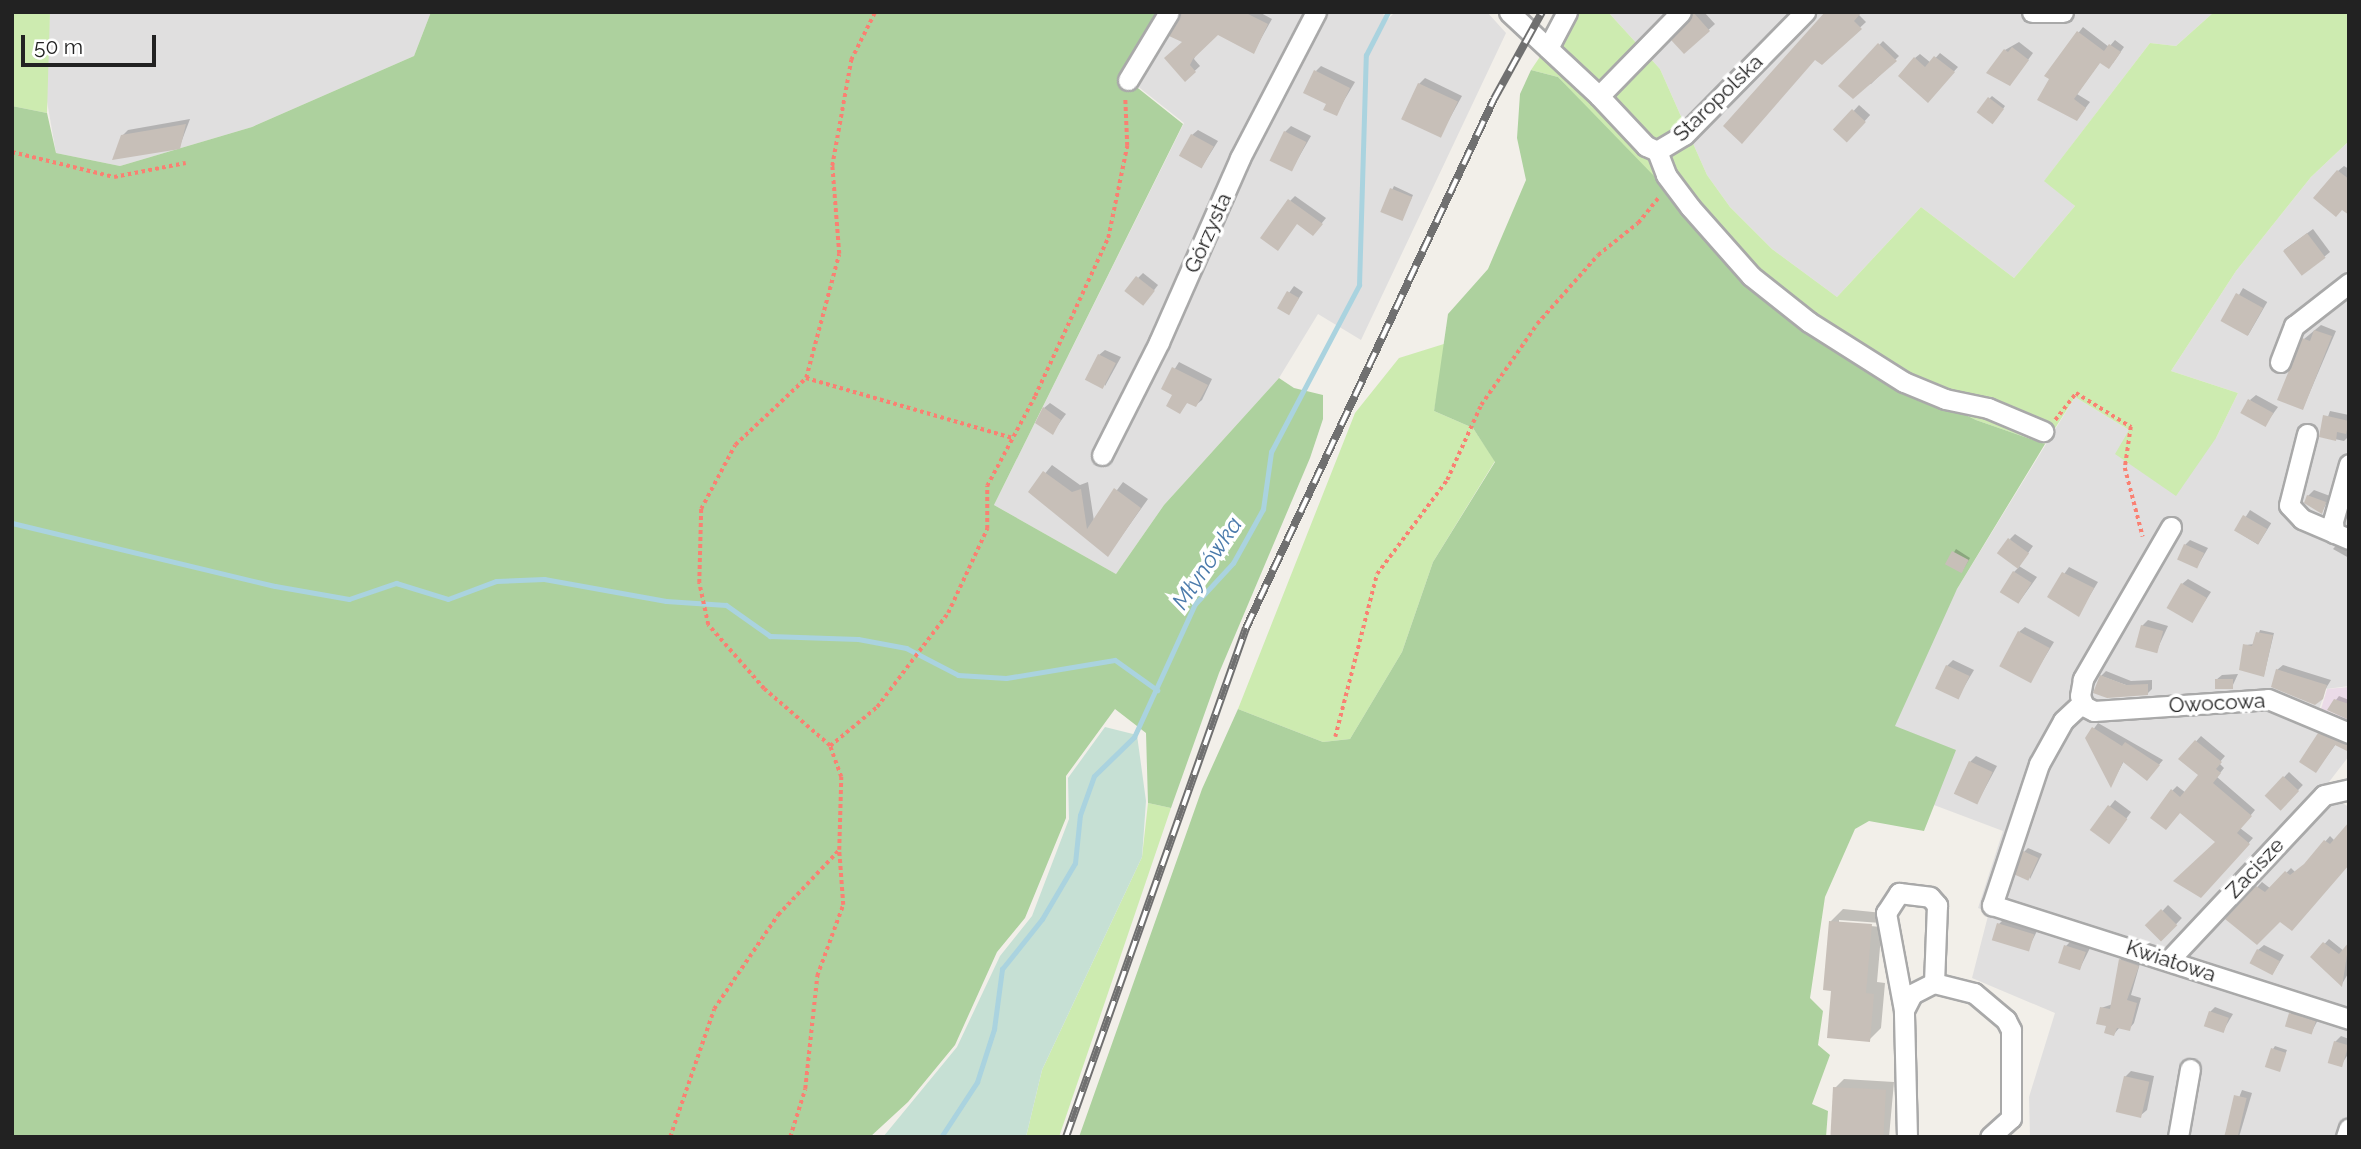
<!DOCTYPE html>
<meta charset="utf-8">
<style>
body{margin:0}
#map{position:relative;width:2361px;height:1149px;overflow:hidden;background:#f2efe9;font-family:Raleway,sans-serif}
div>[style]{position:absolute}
.residential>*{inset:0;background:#e0dfdf}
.industrial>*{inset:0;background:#ebdbe8}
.grass>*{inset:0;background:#cdebb0}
.forest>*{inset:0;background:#add19e}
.wetland>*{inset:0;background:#c6e0d4}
.shadow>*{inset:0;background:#0003;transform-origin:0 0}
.stream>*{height:5px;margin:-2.5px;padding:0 2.5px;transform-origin:2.5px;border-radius:2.5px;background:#aad3df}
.building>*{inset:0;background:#c7bfb8;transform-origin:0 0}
.path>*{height:3.5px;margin-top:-1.75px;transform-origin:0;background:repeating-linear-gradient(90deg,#fa8072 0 3.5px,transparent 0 7px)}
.roads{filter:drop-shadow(2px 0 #a9a9a9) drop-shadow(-2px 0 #a9a9a9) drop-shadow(0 2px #a9a9a9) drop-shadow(0 -2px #a9a9a9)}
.minor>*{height:19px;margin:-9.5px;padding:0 9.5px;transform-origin:9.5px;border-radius:9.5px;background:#fff}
.rail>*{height:8px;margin-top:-4px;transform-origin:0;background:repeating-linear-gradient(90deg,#fff 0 16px,#707070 0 32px);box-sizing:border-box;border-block:2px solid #707070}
span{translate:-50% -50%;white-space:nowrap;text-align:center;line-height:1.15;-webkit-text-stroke:7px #fff;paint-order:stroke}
.street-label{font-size:21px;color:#222}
.water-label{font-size:23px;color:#4a7aab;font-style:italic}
.frame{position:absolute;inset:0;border:14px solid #222;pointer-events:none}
.scale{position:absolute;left:21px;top:35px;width:135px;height:32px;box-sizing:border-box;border:4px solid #222;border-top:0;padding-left:9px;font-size:21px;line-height:24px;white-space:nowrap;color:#222;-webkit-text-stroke:5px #fff;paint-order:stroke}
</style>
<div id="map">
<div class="residential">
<i style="clip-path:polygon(50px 12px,431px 12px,414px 56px,252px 127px,120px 166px,56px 153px,45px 90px)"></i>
<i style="clip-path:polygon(1174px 12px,1381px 12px,1388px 19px,1395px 12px,1487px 12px,1506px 33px,1361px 340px,1318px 314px,1279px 378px,1164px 505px,1116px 574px,994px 505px,1184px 123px,1131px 81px)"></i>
<i style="clip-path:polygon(1608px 12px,2214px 12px,2176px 46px,2150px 43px,2045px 180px,2075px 206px,2014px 278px,1921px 207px,1837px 297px,1772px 249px,1730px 207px,1707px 175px,1660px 69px)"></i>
<i style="clip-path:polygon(2349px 141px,2349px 686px,2326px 689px,2314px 724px,2349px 741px,2349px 756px,2322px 791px,2349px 807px,2349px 1137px,2030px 1137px,2029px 1097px,2055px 1013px,1972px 978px,1989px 912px,1978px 908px,2003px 831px,1934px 805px,1939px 791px,1894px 726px,1954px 594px,2075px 397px,2129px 430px,2216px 438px,2238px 393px,2171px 371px,2236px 271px,2311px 177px)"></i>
</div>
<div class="industrial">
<i style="clip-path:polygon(2349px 687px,2349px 730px,2333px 722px,2336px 714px,2321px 709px,2327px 689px)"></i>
</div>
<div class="grass">
<i style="clip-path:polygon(12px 12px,50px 12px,47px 113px,12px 106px)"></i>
<i style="clip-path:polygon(1570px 12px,1608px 12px,1660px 69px,1707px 175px,1730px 207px,1772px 249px,1837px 297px,1921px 207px,2014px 278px,2075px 206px,2044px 181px,2150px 43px,2176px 46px,2214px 12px,2349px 12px,2349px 141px,2311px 177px,2236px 271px,2171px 371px,2238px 393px,2216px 438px,2176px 496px,2115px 454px,2129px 430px,2075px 397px,2045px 444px,1976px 420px,1900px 383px,1809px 323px,1650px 175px,1558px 77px,1531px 70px)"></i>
<i style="clip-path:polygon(1447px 343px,1434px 411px,1473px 428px,1495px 461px,1433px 562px,1402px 652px,1350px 739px,1323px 742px,1238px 709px,1355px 413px,1399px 358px)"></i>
<i style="clip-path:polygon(1148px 803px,1171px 808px,1059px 1137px,1026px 1137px,1042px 1070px,1142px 857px)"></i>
</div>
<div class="forest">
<i style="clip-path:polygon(431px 12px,1163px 12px,1124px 77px,1183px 124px,994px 505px,1116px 574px,1164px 505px,1279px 378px,1294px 388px,1323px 395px,1323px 419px,1310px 458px,1219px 673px,1171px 808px,1148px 803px,1146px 733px,1115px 709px,1066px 776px,1066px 818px,1025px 918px,997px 952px,955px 1045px,908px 1102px,870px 1137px,12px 1137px,12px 106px,47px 113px,56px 153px,120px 166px,252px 127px,414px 56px)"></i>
<i style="clip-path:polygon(1531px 70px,1558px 77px,1720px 244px,1900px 383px,1976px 420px,2045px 444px,1957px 589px,1895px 726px,1956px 750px,1924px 831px,1869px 821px,1855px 829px,1825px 897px,1810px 998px,1823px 1011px,1818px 1045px,1830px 1055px,1812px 1104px,1828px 1111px,1826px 1137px,1079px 1137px,1202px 789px,1238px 709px,1323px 742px,1350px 739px,1402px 652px,1433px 562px,1495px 462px,1473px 428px,1434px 411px,1448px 314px,1488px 269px,1526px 180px,1517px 138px,1520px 94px)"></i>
</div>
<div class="wetland">
<i style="clip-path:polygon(1105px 727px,1137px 735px,1146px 801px,1142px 857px,1042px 1070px,1026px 1137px,883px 1137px,957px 1047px,1000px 956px,1032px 916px,1069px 819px,1068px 778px)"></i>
</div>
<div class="shadow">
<i style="clip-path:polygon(1181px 12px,1259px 12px,1272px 19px,1254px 51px,1217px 33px,1197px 52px,1194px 59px,1200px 66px,1186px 79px)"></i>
<i style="clip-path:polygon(1695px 12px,1704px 12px,1715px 24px,1684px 52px,1673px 40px)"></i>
<i style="clip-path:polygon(1858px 14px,1866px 22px,1822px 63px,1816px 58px,1726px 126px)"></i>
<i style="clip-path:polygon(2083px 27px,2109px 47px,2115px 40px,2124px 47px,2113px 63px,2100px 62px,2077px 94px,2090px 102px,2081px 114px,2046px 75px)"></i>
<i style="clip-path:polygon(1883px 41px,1899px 56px,1871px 84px,1841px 86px)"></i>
<i style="clip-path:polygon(2019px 42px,2033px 53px,2015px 78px,2005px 50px)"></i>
<i style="clip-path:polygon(1940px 53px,1958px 67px,1928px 100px,1915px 58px,1920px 54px,1931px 63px)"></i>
<i style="clip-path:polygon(1321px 66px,1355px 82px,1336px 114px,1316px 71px)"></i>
<i style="clip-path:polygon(1425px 78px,1462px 96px,1440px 136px,1419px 84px)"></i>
<i style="clip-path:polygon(1992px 96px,2005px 106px,1996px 119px,1989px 99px)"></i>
<i style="left:1859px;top:105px;width:15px;height:35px;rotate:42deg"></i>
<i style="clip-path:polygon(190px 119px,179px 148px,122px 136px,128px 130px)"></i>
<i style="clip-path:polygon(1291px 126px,1311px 136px,1292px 169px,1285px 132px)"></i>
<i style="clip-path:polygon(1198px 130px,1218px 141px,1203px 165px,1192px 135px)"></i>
<i style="clip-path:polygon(2344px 166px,2349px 169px,2349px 208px,2338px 171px)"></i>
<i style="clip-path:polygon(1394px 186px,1413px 195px,1403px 217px,1382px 211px)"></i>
<i style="clip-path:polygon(1295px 196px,1326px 218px,1317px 229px,1290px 201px)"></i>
<i style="clip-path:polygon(2313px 229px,2330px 252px,2307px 271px,2284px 250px)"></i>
<i style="clip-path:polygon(1143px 273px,1158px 285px,1148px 298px,1138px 278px)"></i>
<i style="clip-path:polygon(1294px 286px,1303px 292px,1293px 307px,1279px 307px)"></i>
<i style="left:2243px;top:288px;width:28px;height:38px;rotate:30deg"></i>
<i style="clip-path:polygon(2321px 325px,2336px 331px,2303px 408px,2304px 339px)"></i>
<i style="clip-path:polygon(1105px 350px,1121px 357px,1105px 386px,1099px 355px)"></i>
<i style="clip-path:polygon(1179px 362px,1212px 379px,1202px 400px,1196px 405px,1188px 401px,1180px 412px,1175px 394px,1163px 388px)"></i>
<i style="clip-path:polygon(2256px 395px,2278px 407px,2265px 425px,2250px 400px)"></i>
<i style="clip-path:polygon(1050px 403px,1066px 414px,1052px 433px,1044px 408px)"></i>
<i style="clip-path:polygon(2330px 411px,2349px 415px,2349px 436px,2344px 441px,2321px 436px)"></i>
<i style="clip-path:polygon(1052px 465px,1080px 485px,1088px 482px,1094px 521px,1123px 482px,1148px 499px,1108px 555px,1030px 492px)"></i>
<i style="clip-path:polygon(2314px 490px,2330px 496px,2322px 512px,2308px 496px)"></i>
<i style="left:2250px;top:510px;width:25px;height:25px;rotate:32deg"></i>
<i style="clip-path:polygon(2015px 534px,2033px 546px,2019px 566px,2037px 577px,2019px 602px,2014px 572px,2019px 567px,2010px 539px)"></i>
<i style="clip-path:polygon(2190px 540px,2208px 548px,2197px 567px,2185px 545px)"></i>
<i style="clip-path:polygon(2340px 541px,2349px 543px,2349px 558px,2333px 549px)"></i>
<i style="clip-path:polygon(1956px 549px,1970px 558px,1963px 570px,1947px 564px)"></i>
<i style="clip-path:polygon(2069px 567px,2098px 582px,2078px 615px,2049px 596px)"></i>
<i style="clip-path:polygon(2188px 579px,2211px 592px,2191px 622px,2182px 584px)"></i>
<i style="clip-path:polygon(2148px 620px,2168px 626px,2156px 652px,2142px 626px)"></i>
<i style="clip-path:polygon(2025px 627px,2054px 642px,2031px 680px,2019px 632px)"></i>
<i style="clip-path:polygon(2260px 630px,2274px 633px,2264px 675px,2245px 645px,2255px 644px)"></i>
<i style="clip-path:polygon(1953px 660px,1974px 670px,1958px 697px,1947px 666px)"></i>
<i style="clip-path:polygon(2283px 665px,2331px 680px,2320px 698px,2277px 670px)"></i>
<i style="clip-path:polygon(2106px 671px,2131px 681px,2152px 680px,2152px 689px,2148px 693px,2101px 676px)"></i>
<i style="clip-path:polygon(2238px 674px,2232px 687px,2216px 680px,2222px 675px)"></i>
<i style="clip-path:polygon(2339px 696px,2349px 700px,2349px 718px,2336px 700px)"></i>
<i style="clip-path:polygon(2098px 723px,2163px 760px,2151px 774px,2124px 761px,2111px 785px,2087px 738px)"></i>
<i style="clip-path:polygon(2324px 729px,2349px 738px,2349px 748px,2336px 744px,2316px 771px,2319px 734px)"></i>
<i style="clip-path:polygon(2201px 736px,2225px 756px,2219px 763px,2224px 768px,2217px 777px,2255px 810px,2240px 828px,2253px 838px,2206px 891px,2217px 842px,2172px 791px,2177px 786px,2186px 793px,2200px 775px,2180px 759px)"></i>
<i style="clip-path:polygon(1976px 756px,1997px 766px,1977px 803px,1970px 762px)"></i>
<i style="left:2289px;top:772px;width:19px;height:32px;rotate:43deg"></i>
<i style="clip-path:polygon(2115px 800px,2131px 812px,2114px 836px,2092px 829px)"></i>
<i style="clip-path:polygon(2330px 836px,2335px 841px,2280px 919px,2228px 919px,2262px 882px,2271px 889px,2291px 868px,2295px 872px,2308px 862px)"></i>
<i style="clip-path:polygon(2028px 848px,2042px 854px,2030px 879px,2024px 852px)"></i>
<i style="left:2168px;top:905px;width:19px;height:29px;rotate:43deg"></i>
<i style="clip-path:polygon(evenodd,1843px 909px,1883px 913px,1877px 982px,1885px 983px,1881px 1028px,1869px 1040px,1833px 989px,1831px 921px,1843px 909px,1839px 920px,1881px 923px,1881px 927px,1839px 923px,1839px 920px)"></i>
<i style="clip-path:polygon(2005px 918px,2038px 929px,2028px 949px,1999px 924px)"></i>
<i style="clip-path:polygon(2329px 939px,2344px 951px,2349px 945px,2349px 972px,2342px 984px,2313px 957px)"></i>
<i style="clip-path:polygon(2072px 940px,2091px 946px,2080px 968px,2066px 946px)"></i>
<i style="clip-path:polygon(2264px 945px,2284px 955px,2273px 973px,2258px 950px)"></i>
<i style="clip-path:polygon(2125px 955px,2141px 960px,2131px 995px,2141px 998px,2134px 1023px,2129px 1029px,2120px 1027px,2114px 1034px,2101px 1008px,2113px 1004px,2120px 960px)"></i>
<i style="clip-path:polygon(2215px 1007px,2233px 1014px,2223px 1031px,2210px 1012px)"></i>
<i style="clip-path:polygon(2296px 1008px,2320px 1016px,2311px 1033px,2290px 1014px)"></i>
<i style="clip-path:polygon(2341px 1036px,2349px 1039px,2349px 1053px,2341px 1065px,2335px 1042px)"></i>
<i style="clip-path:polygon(2275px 1046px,2287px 1050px,2279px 1070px,2273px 1049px)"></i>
<i style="clip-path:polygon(2131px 1071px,2154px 1076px,2147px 1110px,2141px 1115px,2125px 1077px)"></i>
<i style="clip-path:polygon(1844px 1079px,1894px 1082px,1889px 1137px,1831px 1137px,1835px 1088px)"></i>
<i style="clip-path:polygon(2242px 1090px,2252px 1093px,2239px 1137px,2224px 1137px)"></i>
</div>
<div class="stream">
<i style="left:12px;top:523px;width:270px;rotate:13.5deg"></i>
<i style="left:275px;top:586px;width:75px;rotate:10deg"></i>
<i style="left:349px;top:599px;width:50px;rotate:-18.8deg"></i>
<i style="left:396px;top:583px;width:54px;rotate:17.1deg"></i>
<i style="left:448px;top:599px;width:51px;rotate:-20.6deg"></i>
<i style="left:496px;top:581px;width:48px;rotate:-2.4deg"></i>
<i style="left:544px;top:579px;width:124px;rotate:10.2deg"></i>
<i style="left:666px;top:601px;width:60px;rotate:3.8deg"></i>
<i style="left:726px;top:605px;width:54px;rotate:35.2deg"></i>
<i style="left:770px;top:636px;width:88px;rotate:2deg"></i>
<i style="left:858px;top:639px;width:49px;rotate:10.6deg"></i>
<i style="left:906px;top:648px;width:59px;rotate:27.4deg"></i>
<i style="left:958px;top:675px;width:48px;rotate:3.6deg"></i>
<i style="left:1006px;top:678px;width:110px;rotate:-9.4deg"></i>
<i style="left:1115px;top:660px;width:52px;rotate:35.5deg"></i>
<i style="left:941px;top:1137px;width:66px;rotate:-56.8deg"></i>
<i style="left:977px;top:1082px;width:56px;rotate:-72.2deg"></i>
<i style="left:994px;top:1029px;width:61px;rotate:-82.4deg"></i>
<i style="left:1002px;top:969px;width:64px;rotate:-51.3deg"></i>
<i style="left:1042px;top:919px;width:65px;rotate:-59.5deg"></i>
<i style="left:1075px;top:863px;width:48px;rotate:-84.1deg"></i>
<i style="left:1080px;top:815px;width:41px;rotate:-70.3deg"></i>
<i style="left:1094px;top:776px;width:56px;rotate:-44.3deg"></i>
<i style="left:1134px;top:737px;width:146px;rotate:-65.4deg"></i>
<i style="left:1195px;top:604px;width:56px;rotate:-47.2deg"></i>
<i style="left:1233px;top:563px;width:62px;rotate:-60.9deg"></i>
<i style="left:1263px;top:509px;width:58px;rotate:-82deg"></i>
<i style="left:1271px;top:452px;width:189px;rotate:-62.2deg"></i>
<i style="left:1359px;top:285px;width:230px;rotate:-88.3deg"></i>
<i style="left:1366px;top:55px;width:48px;rotate:-62.9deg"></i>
</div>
<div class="building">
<i style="clip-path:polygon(1181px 12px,1244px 12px,1268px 24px,1254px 54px,1218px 35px,1193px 59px,1190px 65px,1196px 72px,1185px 82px,1164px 58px,1182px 42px,1169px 36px)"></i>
<i style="clip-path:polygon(1693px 12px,1710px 31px,1684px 54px,1671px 40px)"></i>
<i style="clip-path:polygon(1825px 12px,1862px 12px,1854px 21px,1862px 29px,1822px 65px,1815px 60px,1742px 144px,1723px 126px)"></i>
<i style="clip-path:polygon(2077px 31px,2104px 51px,2109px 44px,2121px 52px,2109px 69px,2100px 63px,2074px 99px,2086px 108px,2077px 121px,2037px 100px,2049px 79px,2044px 76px)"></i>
<i style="clip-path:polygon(1878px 43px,1897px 61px,1853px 99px,1838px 86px)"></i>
<i style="clip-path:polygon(2012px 47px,2029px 60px,2010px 86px,1986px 73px,2004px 49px,2008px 52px)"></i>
<i style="clip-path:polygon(1934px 56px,1955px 72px,1928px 103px,1898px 76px,1914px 57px,1925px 67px)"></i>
<i style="clip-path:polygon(1314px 70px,1350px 88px,1337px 116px,1323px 110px,1326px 104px,1303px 93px)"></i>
<i style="left:1418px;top:83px;width:44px;height:40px;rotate:25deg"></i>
<i style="left:1988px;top:97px;width:20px;height:19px;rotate:37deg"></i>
<i style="left:1852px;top:109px;width:19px;height:28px;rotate:43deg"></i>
<i style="clip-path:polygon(186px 124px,180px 149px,112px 160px,121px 135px)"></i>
<i style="left:1284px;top:131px;width:25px;height:33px;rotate:26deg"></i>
<i style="left:1191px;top:134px;width:26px;height:25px;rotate:29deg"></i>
<i style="clip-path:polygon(2337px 170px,2349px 179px,2349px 215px,2342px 210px,2336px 217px,2313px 198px)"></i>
<i style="left:1390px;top:188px;width:24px;height:26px;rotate:22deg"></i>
<i style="clip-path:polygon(1288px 199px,1323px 224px,1313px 236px,1297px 224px,1278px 251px,1260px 238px)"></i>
<i style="left:2307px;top:233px;width:31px;height:30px;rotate:53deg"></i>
<i style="left:1136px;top:276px;width:24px;height:19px;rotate:38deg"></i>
<i style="left:1287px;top:291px;width:14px;height:20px;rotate:30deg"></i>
<i style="left:2236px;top:293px;width:31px;height:32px;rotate:29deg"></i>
<i style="clip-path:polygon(2314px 330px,2332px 336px,2303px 410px,2277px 400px,2302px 338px,2310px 341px)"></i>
<i style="left:1098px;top:354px;width:20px;height:29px;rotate:27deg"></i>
<i style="clip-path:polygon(1172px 367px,1208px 385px,1196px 407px,1187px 403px,1180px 414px,1166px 406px,1172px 395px,1161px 389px)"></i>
<i style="left:2248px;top:399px;width:29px;height:16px;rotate:29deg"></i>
<i style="clip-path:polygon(1043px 407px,1061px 420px,1053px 435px,1035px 423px)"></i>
<i style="clip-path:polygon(2323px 415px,2349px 421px,2346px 434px,2337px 432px,2336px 441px,2319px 437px)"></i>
<i style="clip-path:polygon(1043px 471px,1072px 492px,1081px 489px,1087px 529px,1114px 488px,1141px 508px,1108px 557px,1028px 492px)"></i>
<i style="clip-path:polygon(2307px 495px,2326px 502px,2322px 514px,2304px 503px)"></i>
<i style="left:2243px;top:515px;width:28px;height:18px;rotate:30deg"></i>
<i style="left:2008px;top:538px;width:26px;height:19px;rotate:36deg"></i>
<i style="left:2184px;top:544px;width:22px;height:17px;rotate:24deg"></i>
<i style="left:1952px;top:551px;width:19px;height:15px;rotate:28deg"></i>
<i style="left:2013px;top:571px;width:22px;height:25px;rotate:32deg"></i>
<i style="clip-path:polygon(2062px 572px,2094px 588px,2079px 617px,2047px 597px)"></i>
<i style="left:2181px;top:583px;width:30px;height:29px;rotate:30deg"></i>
<i style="left:2141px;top:625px;width:23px;height:23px;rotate:15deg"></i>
<i style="left:2018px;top:631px;width:36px;height:40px;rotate:28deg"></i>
<i style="clip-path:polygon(2256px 632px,2273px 635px,2264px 677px,2239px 670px,2243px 644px,2252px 646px)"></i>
<i style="left:1946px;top:665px;width:26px;height:26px;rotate:25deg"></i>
<i style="clip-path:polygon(2276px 669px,2327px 685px,2323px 699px,2315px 705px,2271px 687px)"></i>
<i style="clip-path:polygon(2100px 675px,2126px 685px,2148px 684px,2148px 695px,2107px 698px,2093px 693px)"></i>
<i style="left:2233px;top:679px;width:10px;height:18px;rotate:90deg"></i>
<i style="clip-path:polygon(2334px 699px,2349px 704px,2349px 720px,2327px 710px)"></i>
<i style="clip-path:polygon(2092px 727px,2122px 746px,2125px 742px,2160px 765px,2147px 781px,2123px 762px,2111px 788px,2085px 738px)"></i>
<i style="clip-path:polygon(2318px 733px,2349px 745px,2349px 752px,2335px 745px,2316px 773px,2299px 762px)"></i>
<i style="clip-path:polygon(2195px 740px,2222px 762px,2216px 769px,2221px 773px,2213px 783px,2252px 816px,2237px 833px,2250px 844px,2201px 898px,2173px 881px,2215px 842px,2180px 813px,2166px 830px,2150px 818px,2171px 789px,2180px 797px,2198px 775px,2178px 759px)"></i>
<i style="left:1969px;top:761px;width:26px;height:36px;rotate:25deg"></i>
<i style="left:2283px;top:776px;width:22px;height:27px;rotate:43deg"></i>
<i style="left:2108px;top:805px;width:24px;height:31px;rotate:36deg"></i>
<i style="clip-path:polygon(2349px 822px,2349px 865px,2292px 931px,2280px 922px,2257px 945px,2225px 919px,2256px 886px,2265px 892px,2285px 871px,2290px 875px,2304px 864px,2324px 840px,2330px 844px)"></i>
<i style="left:2023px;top:851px;width:17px;height:25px;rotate:24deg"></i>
<i style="left:2161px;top:909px;width:23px;height:23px;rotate:45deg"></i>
<i style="clip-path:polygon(1829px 921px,1872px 924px,1866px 993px,1874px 994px,1870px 1042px,1827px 1038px,1831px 991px,1823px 990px)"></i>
<i style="left:1997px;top:923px;width:39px;height:18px;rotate:17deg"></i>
<i style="clip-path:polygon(2323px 942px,2339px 954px,2349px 942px,2342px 987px,2310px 957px)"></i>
<i style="left:2064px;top:945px;width:23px;height:19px;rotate:18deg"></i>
<i style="left:2257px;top:949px;width:26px;height:16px;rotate:28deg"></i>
<i style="clip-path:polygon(2119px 959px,2139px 966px,2127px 1000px,2137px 1003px,2130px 1031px,2117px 1028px,2114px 1036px,2104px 1033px,2106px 1026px,2096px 1024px,2100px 1007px,2110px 1009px)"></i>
<i style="left:2209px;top:1011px;width:21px;height:16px;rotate:19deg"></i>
<i style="left:2289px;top:1013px;width:28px;height:14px;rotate:17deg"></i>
<i style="left:2334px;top:1041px;width:15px;height:23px;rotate:16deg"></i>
<i style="left:2271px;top:1048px;width:16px;height:20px;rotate:18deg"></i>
<i style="left:2124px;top:1076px;width:26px;height:37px;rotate:13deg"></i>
<i style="left:1833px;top:1087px;width:53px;height:50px;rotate:3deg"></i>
<i style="left:2234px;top:1095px;width:13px;height:44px;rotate:13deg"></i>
</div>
<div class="path">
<i style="left:12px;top:152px;width:105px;rotate:13.8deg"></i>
<i style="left:114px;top:177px;width:73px;rotate:-11deg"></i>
<i style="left:806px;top:378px;width:216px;rotate:16.2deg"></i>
<i style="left:2055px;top:420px;width:34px;rotate:-52deg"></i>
<i style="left:2076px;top:393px;width:65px;rotate:31.7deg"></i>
<i style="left:2131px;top:427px;width:41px;rotate:98.3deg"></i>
<i style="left:2125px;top:468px;width:71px;rotate:75.4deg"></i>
<i style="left:1335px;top:737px;width:168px;rotate:-75.6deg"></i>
<i style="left:1377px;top:574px;width:117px;rotate:-53.3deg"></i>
<i style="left:1447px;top:480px;width:82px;rotate:-65.6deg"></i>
<i style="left:1481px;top:405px;width:98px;rotate:-55.3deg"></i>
<i style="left:1537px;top:324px;width:92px;rotate:-48.5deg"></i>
<i style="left:1598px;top:255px;width:51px;rotate:-38.7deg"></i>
<i style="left:1638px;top:223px;width:33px;rotate:-51deg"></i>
<i style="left:830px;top:746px;width:61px;rotate:-39.7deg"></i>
<i style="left:877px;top:707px;width:118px;rotate:-52.9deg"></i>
<i style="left:948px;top:613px;width:93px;rotate:-65.1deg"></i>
<i style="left:987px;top:529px;width:43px;rotate:-90deg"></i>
<i style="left:987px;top:486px;width:102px;rotate:-61.9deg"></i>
<i style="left:1035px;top:396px;width:174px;rotate:-65.2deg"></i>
<i style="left:1108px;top:238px;width:94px;rotate:-78.3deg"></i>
<i style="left:1127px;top:146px;width:48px;rotate:-92.4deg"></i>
<i style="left:670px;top:1137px;width:135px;rotate:-71deg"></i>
<i style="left:714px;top:1009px;width:114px;rotate:-55.8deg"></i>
<i style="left:778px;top:915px;width:89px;rotate:-46.8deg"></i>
<i style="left:839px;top:850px;width:73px;rotate:-88.4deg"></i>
<i style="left:841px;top:777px;width:33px;rotate:-110deg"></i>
<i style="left:830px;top:746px;width:87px;rotate:-139.2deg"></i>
<i style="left:764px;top:689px;width:85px;rotate:-131.2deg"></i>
<i style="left:708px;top:625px;width:43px;rotate:-102.1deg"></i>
<i style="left:699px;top:583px;width:74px;rotate:-88.5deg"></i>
<i style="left:701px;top:509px;width:72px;rotate:-62deg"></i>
<i style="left:735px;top:445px;width:98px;rotate:-43.3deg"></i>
<i style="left:806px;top:378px;width:128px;rotate:-75.1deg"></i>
<i style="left:839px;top:254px;width:88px;rotate:-94.5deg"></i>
<i style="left:832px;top:166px;width:108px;rotate:-79.8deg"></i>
<i style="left:851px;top:60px;width:54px;rotate:-63.4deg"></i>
<i style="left:790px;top:1137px;width:50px;rotate:-72.6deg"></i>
<i style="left:805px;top:1089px;width:114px;rotate:-83.9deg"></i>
<i style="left:817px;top:976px;width:76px;rotate:-69.9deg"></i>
<i style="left:843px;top:905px;width:55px;rotate:-94.2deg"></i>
</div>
<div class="roads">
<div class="minor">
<i style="left:1509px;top:12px;width:123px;rotate:43deg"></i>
<i style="left:1599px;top:96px;width:69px;rotate:46.8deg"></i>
<i style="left:1646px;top:146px;width:12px;rotate:24deg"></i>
<i style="left:1657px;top:151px;width:31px;rotate:-31deg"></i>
<i style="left:1684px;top:135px;width:173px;rotate:-45.5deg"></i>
<i style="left:2032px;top:12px;width:31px"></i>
<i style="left:1548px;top:48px;width:41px;rotate:-62.2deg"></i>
<i style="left:1128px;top:80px;width:79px;rotate:-58.9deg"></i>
<i style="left:1599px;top:96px;width:117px;rotate:-45.7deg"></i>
<i style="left:1657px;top:151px;width:26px;rotate:69deg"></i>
<i style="left:1666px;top:175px;width:40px;rotate:53deg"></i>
<i style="left:1690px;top:207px;width:92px;rotate:48.5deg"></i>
<i style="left:1751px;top:276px;width:74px;rotate:38.4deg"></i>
<i style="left:1809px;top:322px;width:112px;rotate:32.3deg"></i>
<i style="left:1904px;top:382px;width:44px;rotate:22.5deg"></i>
<i style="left:1945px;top:399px;width:44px;rotate:11.8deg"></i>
<i style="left:1988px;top:408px;width:60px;rotate:22.7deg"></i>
<i style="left:2280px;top:362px;width:39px;rotate:-69deg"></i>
<i style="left:2294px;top:326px;width:70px;rotate:-38deg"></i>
<i style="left:2307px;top:434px;width:73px;rotate:104.2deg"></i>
<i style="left:2289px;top:505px;width:19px;rotate:47deg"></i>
<i style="left:2302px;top:519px;width:51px;rotate:23.1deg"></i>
<i style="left:1102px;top:455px;width:127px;rotate:-63.2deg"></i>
<i style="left:1159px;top:342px;width:201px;rotate:-66.2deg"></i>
<i style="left:1240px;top:158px;width:165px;rotate:-62.5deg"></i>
<i style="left:2171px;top:527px;width:176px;rotate:120.1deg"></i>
<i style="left:2083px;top:679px;width:17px;rotate:100deg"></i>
<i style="left:2080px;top:696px;width:11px;rotate:68deg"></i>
<i style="left:2084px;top:706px;width:11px;rotate:27deg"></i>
<i style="left:2094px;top:711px;width:174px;rotate:-3.9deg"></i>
<i style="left:2268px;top:699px;width:88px;rotate:22.8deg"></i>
<i style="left:2334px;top:533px;width:12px;rotate:-95deg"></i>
<i style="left:2333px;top:521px;width:59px;rotate:-74.3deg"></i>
<i style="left:2082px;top:703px;width:26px;rotate:137deg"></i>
<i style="left:2063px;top:721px;width:49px;rotate:119.2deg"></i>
<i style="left:2039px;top:764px;width:149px;rotate:108.4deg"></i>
<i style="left:1992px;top:905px;width:375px;rotate:17.7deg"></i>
<i style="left:2169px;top:960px;width:226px;rotate:-46.8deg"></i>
<i style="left:2324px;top:795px;width:26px;rotate:-13deg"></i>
<i style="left:1904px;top:1010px;width:18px;rotate:-63deg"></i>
<i style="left:1912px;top:994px;width:25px;rotate:-27deg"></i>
<i style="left:1934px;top:983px;width:41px;rotate:14deg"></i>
<i style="left:1974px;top:993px;width:42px;rotate:40.2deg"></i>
<i style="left:2006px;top:1020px;width:11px;rotate:63deg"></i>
<i style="left:2011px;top:1030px;width:88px;rotate:90deg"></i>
<i style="left:2011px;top:1118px;width:28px;rotate:138deg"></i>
<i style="left:1907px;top:1137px;width:127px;rotate:-91.4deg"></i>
<i style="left:1904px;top:1010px;width:99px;rotate:-100.5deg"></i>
<i style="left:1886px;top:913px;width:24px;rotate:-57deg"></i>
<i style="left:1899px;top:893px;width:31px;rotate:7deg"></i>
<i style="left:1930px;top:897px;width:11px;rotate:49deg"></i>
<i style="left:1937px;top:905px;width:78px;rotate:92.2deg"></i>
<i style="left:2178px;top:1137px;width:69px;rotate:-80deg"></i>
<i style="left:2346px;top:1137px;width:9px;rotate:-72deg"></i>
</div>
</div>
<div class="rail">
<i style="left:1066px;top:1137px;width:540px;rotate:-70.52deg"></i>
<i style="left:1246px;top:628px;width:584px;rotate:-64.88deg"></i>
<i style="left:1494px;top:99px;width:99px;rotate:-61.1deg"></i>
</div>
<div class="street-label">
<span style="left:1718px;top:98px;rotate:-44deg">Staropolska</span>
<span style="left:1208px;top:233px;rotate:-66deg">Górzysta</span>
<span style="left:2217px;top:703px;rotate:-3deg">Owocowa</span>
<span style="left:2255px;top:868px;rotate:-47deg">Zacisze</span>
<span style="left:2171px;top:961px;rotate:18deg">Kwiatowa</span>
</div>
<div class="water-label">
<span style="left:1207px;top:563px;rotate:-56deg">Młynówka</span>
</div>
<div class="frame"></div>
<div class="scale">50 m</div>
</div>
